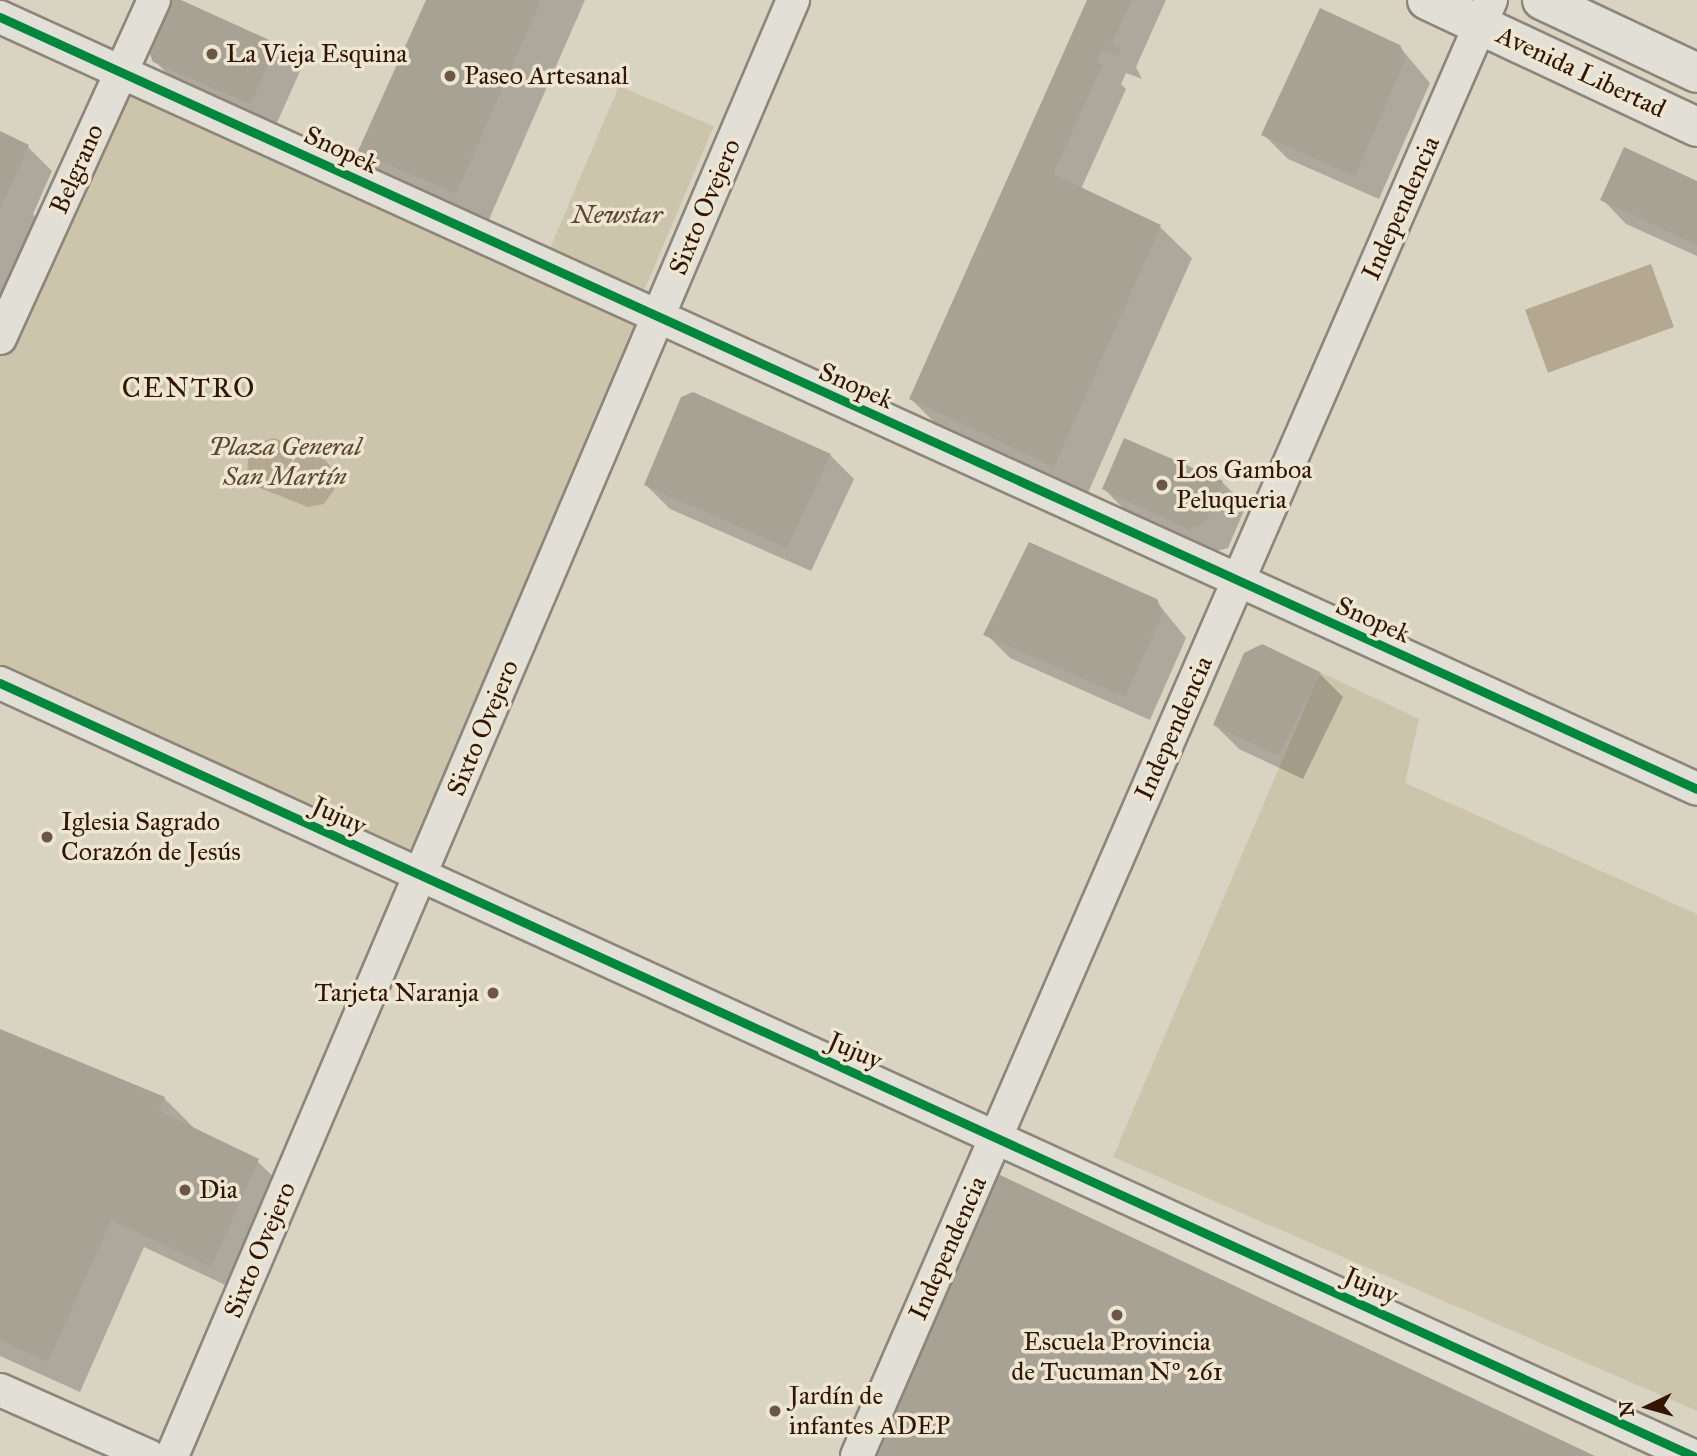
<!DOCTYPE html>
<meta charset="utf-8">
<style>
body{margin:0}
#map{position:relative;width:1697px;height:1456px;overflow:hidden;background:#d9d3c2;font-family:"IM FELL Great Primer",serif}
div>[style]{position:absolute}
.green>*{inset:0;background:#cdc4ac;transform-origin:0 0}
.water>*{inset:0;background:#b5a890;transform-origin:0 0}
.shadow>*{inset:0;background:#0003}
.building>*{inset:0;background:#a8a295}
.roads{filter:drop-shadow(2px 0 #8d857a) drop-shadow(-2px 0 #8d857a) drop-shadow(0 2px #8d857a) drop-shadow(0 -2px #8d857a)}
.minor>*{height:32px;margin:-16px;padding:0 16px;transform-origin:16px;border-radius:16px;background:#e2dfd6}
.secondary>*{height:38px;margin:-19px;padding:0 19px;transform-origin:19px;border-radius:19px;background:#e2dfd6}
.cycleway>*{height:9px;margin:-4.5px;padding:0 4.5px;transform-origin:4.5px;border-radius:4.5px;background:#00873e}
.dots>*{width:19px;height:19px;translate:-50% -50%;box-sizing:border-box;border:4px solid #ece6d2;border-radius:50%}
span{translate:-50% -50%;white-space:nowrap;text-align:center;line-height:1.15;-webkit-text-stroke:7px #ece6d2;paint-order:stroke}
.poi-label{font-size:26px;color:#321403}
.left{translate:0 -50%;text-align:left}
.right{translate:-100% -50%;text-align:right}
.street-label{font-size:26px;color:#321403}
.park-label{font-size:26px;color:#5e4530;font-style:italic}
.neighbourhood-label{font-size:28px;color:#321403;letter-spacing:2px}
.north{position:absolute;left:1613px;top:1372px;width:70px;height:70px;-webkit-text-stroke:5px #ece6d2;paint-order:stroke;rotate:265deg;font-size:19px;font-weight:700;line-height:28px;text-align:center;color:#321403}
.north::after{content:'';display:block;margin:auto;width:24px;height:32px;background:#321403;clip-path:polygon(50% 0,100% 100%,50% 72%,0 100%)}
</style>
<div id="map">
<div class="green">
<i style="clip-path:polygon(120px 72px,657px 319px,420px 876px,0 683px,0 338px)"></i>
<i style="left:619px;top:86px;width:103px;height:177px;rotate:23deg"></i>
<i style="clip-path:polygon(1320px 672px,1419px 719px,1405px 783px,1697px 914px,1697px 1411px,1113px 1157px)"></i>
</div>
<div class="water">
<i style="left:1651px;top:264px;width:67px;height:134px;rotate:70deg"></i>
<i style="clip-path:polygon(274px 438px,325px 460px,337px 473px,334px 490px,324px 504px,308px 507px,255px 486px,247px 474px,248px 458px,258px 443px)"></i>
</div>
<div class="shadow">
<i style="clip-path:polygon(172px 0,277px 45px,301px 69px,275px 127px,179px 86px,155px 61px)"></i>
<i style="clip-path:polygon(427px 0,585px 0,487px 224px,391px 182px,360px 151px)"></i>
<i style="clip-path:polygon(1090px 0,1166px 0,1136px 67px,1142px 79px,1126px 73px,1121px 84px,1126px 89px,1081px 189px,1160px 227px,1192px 258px,1086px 497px,942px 430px,911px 399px)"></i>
<i style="clip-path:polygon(1399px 46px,1430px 83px,1379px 199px,1288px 159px,1264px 135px)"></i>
<i style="clip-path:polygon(0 133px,28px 147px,52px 171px,33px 214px,40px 222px,0 312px)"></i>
<i style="clip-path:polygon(1697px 183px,1697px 256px,1626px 224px,1602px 199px)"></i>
<i style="clip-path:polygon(830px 455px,854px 479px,811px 571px,670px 509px,646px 485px)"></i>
<i style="clip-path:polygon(1222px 482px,1246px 506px,1228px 548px,1213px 552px,1128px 513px,1104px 489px)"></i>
<i style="clip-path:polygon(1156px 601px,1186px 638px,1150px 720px,1010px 658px,986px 634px)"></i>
<i style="clip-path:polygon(1319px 673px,1343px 697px,1303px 779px,1239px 749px,1215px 725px)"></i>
<i style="clip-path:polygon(0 1031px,164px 1098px,196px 1130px,257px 1161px,282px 1185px,236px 1290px,144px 1247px,80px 1392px,0 1356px)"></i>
</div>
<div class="building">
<i style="clip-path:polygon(170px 0,181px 0,278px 44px,250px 104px,153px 62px,147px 46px)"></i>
<i style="clip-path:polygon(426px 0,541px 0,456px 194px,358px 151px)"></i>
<i style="clip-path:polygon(1087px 0,1132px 0,1111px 45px,1121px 49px,1118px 56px,1102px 50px,1097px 61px,1103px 64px,1053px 174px,1161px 225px,1054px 467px,909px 399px)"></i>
<i style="clip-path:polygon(1320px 8px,1400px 45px,1406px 58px,1355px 176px,1261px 135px)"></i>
<i style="clip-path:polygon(0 131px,29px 145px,0 210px)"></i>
<i style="clip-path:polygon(1624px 147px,1697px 181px,1697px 245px,1600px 200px)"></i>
<i style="clip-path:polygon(693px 392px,831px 454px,787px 548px,644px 485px,681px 397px)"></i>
<i style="clip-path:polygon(1124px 438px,1223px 481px,1204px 524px,1188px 529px,1102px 489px)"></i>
<i style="clip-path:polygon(1029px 542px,1157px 599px,1163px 613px,1125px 697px,983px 635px)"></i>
<i style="clip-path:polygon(1262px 644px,1320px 672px,1279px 756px,1213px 725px,1244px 653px)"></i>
<i style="clip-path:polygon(0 1029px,165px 1097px,159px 1111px,259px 1159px,211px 1267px,111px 1220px,48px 1362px,0 1340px)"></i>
<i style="clip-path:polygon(998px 1174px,1595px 1456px,876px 1456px)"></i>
</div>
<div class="roads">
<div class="minor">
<i style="left:0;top:17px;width:1864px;rotate:24.46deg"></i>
<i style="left:0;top:338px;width:371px;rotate:-65.5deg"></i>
<i style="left:0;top:683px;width:1861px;rotate:24.54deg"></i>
<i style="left:0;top:1390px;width:163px;rotate:23.9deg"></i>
<i style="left:172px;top:1456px;width:1583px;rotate:-66.9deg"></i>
<i style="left:857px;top:1456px;width:1588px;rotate:-66.47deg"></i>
</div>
<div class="secondary">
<i style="left:1427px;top:0;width:298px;rotate:25.2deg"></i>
<i style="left:1542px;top:0;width:171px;rotate:25.2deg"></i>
</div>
</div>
<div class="cycleway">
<i style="left:0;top:17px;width:1864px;rotate:24.46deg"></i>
<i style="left:0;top:683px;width:1861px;rotate:24.54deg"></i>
</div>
<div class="dots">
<i style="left:212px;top:54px;background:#6c5746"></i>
<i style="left:450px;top:76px;background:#6c5746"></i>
<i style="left:1162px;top:485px;background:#6c5746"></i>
<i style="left:47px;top:837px;background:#6c5746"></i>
<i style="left:493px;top:993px;background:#6c5746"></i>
<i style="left:185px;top:1190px;background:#6c5746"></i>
<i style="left:1117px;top:1315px;background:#6c5746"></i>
<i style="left:775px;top:1411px;background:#6c5746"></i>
</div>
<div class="poi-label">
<span class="left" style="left:226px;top:54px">La Vieja Esquina</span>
<span class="left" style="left:464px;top:76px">Paseo Artesanal</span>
<span class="left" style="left:1176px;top:485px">Los Gamboa<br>Peluqueria</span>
<span class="left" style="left:61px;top:837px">Iglesia Sagrado<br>Corazón de Jesús</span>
<span class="right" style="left:479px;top:993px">Tarjeta Naranja</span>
<span class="left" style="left:199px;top:1190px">Dia</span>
<span style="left:1117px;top:1357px">Escuela Provincia<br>de Tucuman Nº 261</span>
<span class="left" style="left:789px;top:1411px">Jardín de<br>infantes ADEP</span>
</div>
<div class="street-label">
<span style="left:1581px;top:72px;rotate:25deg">Avenida Libertad</span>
<span style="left:341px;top:150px;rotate:25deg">Snopek</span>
<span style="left:77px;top:169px;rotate:-66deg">Belgrano</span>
<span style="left:705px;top:207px;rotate:-67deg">Sixto Ovejero</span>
<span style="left:1401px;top:208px;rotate:-66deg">Independencia</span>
<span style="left:856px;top:386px;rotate:24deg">Snopek</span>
<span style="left:1373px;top:620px;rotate:24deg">Snopek</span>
<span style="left:483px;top:728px;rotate:-67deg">Sixto Ovejero</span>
<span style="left:1174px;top:728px;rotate:-66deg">Independencia</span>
<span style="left:339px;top:816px;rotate:25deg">Jujuy</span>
<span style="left:855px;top:1051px;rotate:24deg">Jujuy</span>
<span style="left:948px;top:1248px;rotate:-66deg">Independencia</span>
<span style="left:260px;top:1250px;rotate:-67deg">Sixto Ovejero</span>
<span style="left:1371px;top:1286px;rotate:24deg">Jujuy</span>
</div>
<div class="park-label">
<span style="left:617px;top:215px">Newstar</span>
<span style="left:285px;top:462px">Plaza General<br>San Martín</span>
</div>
<div class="neighbourhood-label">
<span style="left:189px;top:388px">CENTRO</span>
</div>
<div class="north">N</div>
</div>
